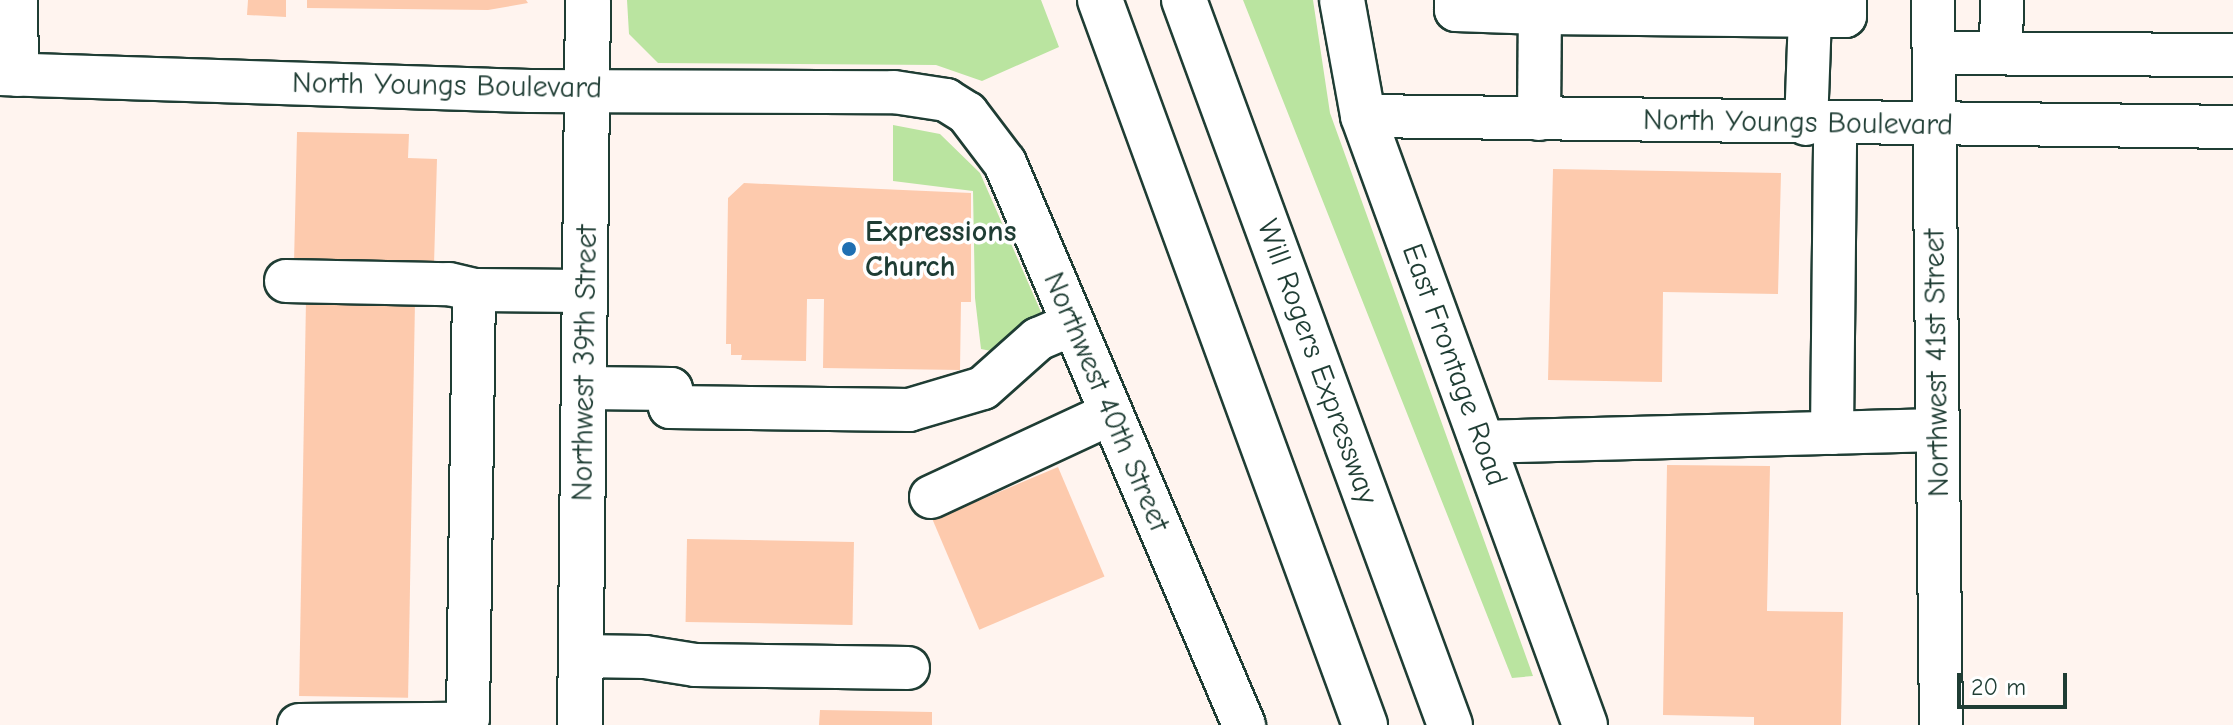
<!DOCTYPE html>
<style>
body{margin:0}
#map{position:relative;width:2233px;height:725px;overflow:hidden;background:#fff4ef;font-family:"Comic Neue",sans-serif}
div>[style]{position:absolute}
.green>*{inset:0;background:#bae4a0}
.building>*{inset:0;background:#fdcaad;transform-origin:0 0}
.roads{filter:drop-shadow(2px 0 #1f3d34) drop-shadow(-2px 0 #1f3d34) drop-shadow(0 2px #1f3d34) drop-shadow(0 -2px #1f3d34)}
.minor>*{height:42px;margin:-21px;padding:0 21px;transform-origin:21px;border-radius:21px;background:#fff}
.major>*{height:44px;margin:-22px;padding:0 22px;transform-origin:22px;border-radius:22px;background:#fff}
.highway>*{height:44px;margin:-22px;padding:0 22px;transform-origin:22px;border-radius:22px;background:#fff}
.dots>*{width:22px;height:22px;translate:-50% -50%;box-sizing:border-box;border:4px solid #fff;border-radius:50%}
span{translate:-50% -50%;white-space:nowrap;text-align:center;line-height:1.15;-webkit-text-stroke:7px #fff;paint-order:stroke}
.street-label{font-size:30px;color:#1f3d34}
.poi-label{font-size:30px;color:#1f3d34;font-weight:700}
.left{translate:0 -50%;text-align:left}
.scale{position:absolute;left:1957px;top:673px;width:110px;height:36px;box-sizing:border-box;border:4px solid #1f3d34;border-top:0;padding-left:10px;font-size:24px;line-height:28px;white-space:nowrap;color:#1f3d34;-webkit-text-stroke:6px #fff;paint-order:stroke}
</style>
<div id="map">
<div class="green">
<i style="clip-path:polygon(627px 0,1041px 0,1059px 47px,982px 81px,936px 65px,658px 63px,629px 34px)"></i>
<i style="clip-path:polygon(1243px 0,1313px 0,1330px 113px,1533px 676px,1512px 678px)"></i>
<i style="clip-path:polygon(893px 125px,940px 134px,980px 173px,1041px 312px,1038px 322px,991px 351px,981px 349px,975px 298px,973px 191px,893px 181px)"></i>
</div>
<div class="building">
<i style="clip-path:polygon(248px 0,286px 0,286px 17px,247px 15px)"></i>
<i style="clip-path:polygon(307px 0,526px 0,528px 3px,488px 10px,307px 8px)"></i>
<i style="clip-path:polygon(297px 132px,409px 134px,408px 158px,437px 159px,434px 265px,294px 263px)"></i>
<i style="clip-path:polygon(1553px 169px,1781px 173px,1778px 294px,1663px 292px,1662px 382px,1548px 380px)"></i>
<i style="clip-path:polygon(744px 183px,971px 193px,971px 302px,961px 302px,960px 370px,823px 368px,824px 299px,807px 299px,806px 361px,741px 360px,742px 355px,731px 355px,731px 344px,726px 344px,728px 198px)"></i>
<i style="left:306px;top:300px;width:109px;height:396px;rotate:1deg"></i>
<i style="clip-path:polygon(1667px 465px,1770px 466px,1767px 611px,1843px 612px,1841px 725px,1754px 725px,1754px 717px,1663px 715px)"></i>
<i style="left:1058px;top:467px;width:119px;height:136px;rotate:67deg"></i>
<i style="left:687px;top:539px;width:167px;height:83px;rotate:1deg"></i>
<i style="clip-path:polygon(820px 710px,932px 712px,932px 725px,819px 725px)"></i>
</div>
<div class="roads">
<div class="minor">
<i style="left:16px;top:0;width:75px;rotate:89.2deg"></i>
<i style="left:1456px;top:0;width:10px;rotate:90deg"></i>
<i style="left:1456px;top:10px;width:84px;rotate:2deg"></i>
<i style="left:1933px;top:0;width:725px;rotate:89.37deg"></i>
<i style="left:1810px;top:16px;width:35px"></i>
<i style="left:1845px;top:16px;width:16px;rotate:-90deg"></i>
<i style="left:2001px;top:51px;width:51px;rotate:-88.9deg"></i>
<i style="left:1934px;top:53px;width:299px;rotate:0.4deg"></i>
<i style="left:0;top:74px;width:530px;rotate:1.84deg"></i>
<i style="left:530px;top:91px;width:364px;rotate:0.2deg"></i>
<i style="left:894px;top:92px;width:53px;rotate:8.7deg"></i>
<i style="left:946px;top:100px;width:25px;rotate:32deg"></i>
<i style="left:967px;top:113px;width:63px;rotate:52.8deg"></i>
<i style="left:1005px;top:163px;width:611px;rotate:66.96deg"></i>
<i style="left:1363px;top:116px;width:870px;rotate:0.72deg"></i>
<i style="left:1539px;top:119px;width:106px;rotate:-89.5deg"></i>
<i style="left:1540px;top:13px;width:270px;rotate:0.6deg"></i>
<i style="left:1810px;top:16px;width:108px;rotate:92.1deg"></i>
<i style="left:286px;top:281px;width:163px;rotate:1.1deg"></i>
<i style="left:449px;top:284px;width:26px;rotate:13deg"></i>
<i style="left:585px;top:388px;width:86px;rotate:0.7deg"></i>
<i style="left:671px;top:389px;width:18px;rotate:93deg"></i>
<i style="left:670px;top:407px;width:239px;rotate:0.7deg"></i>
<i style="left:909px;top:410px;width:77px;rotate:-16.6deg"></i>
<i style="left:983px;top:388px;width:74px;rotate:-41.7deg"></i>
<i style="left:1038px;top:339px;width:38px;rotate:-23deg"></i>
<i style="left:1832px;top:433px;width:309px;rotate:-89.4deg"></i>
<i style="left:1481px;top:442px;width:456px;rotate:-1.5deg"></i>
<i style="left:931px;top:497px;width:197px;rotate:-24.9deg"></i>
<i style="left:581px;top:656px;width:64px;rotate:0.9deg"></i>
<i style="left:645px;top:657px;width:51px;rotate:9.1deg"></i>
<i style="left:695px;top:665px;width:213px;rotate:0.8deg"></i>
<i style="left:299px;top:725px;width:162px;rotate:-0.4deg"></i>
<i style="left:461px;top:724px;width:9px;rotate:-41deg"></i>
<i style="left:468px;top:718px;width:428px;rotate:-89.2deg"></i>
<i style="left:474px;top:290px;width:112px;rotate:0.5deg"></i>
</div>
<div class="major">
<i style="left:1342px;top:0;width:118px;rotate:79.7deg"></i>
<i style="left:1363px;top:116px;width:648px;rotate:69.97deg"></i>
<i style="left:580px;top:725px;width:725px;rotate:-89.37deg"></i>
</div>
<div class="highway">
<i style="left:1100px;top:0;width:772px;rotate:69.92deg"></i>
<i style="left:1184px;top:0;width:772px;rotate:69.85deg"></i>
</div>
</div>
<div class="dots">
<i style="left:849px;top:249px;background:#1f6fb2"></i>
</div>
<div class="street-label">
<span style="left:447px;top:86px;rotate:1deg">North Youngs Boulevard</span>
<span style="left:1798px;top:123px;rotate:1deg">North Youngs Boulevard</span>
<span style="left:1317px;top:362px;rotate:70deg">Will Rogers Expressway</span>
<span style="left:585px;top:363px;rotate:-89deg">Northwest 39th Street</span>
<span style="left:1937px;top:363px;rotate:-91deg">Northwest 41st Street</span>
<span style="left:1454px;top:365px;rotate:70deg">East Frontage Road</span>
<span style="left:1106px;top:402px;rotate:67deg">Northwest 40th Street</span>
</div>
<div class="poi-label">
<span class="left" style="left:865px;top:249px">Expressions<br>Church</span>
</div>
<div class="scale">20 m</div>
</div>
